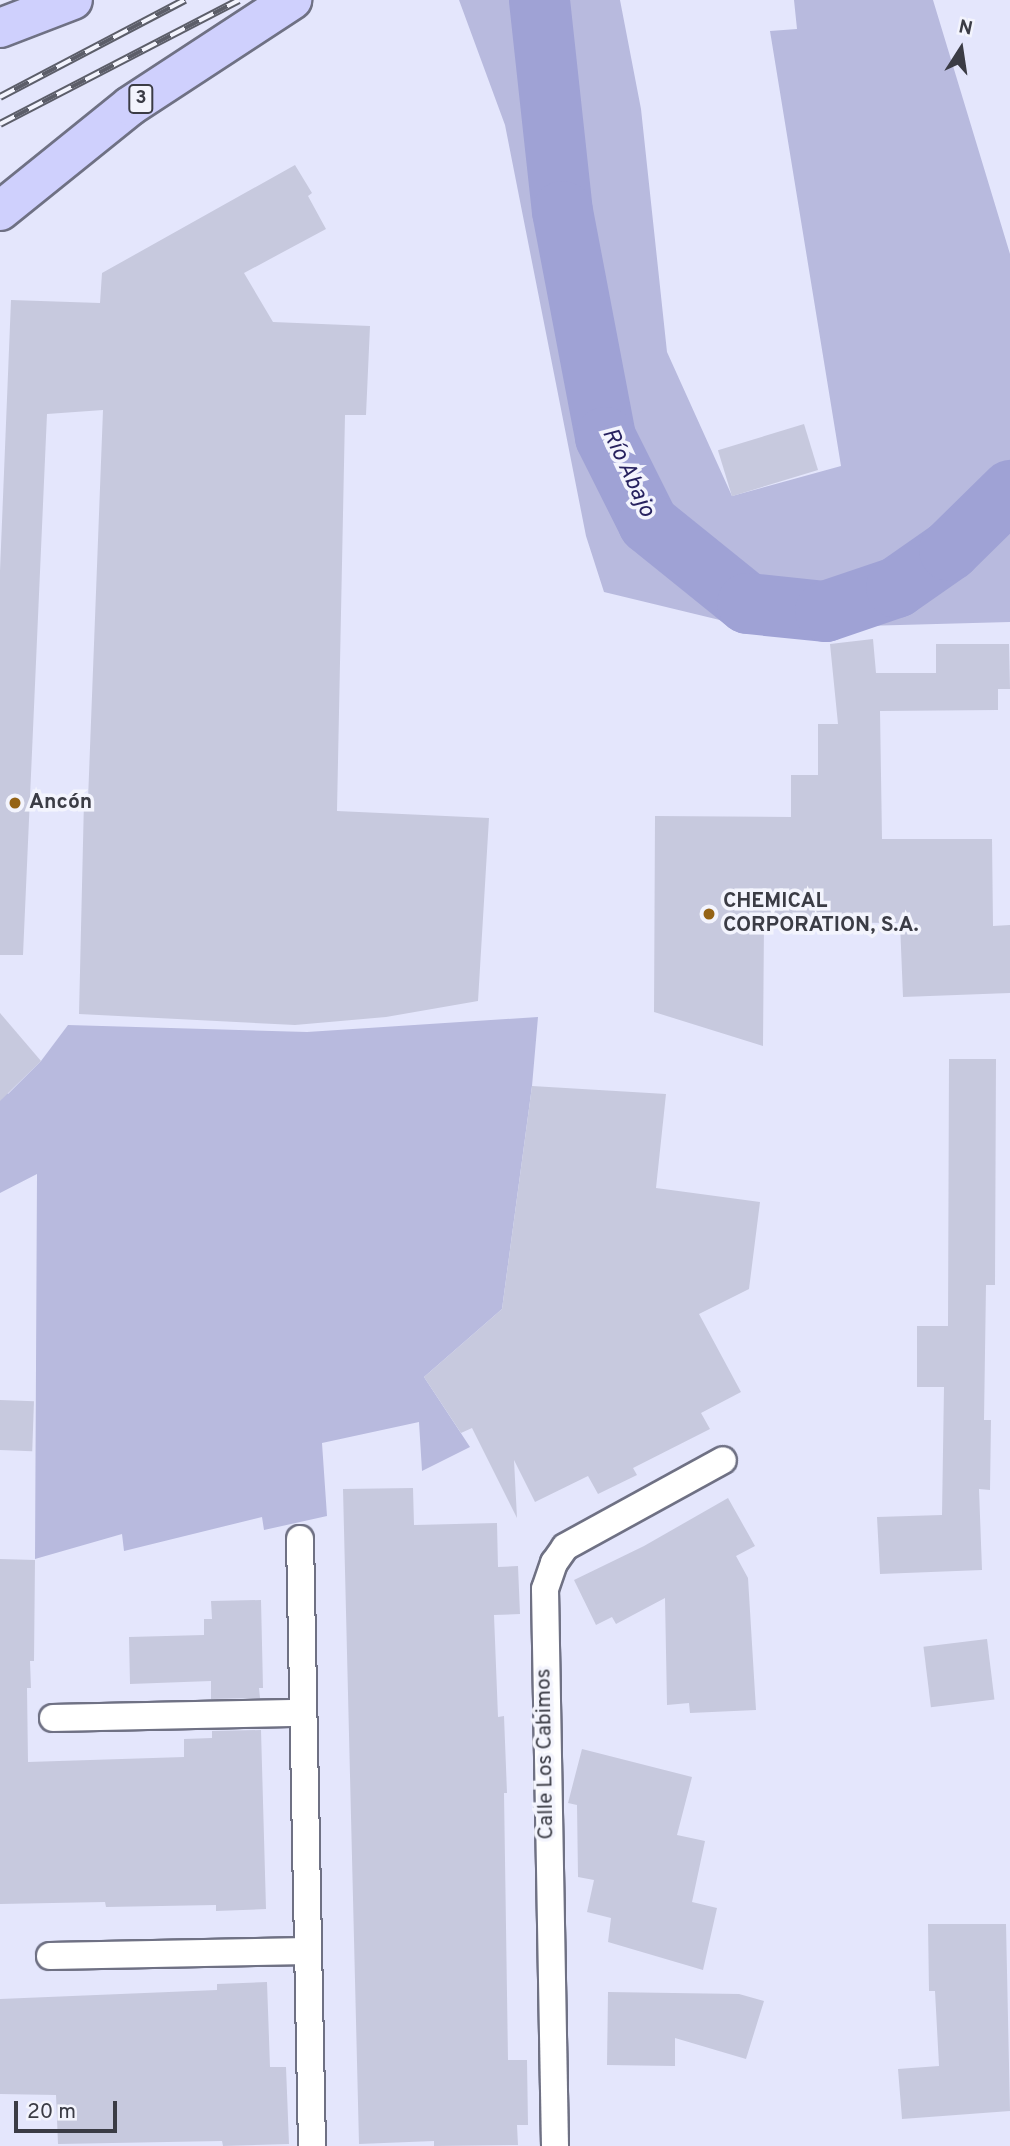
<!DOCTYPE html>
<meta charset="utf-8">
<style>
body{margin:0}
#map{position:relative;width:1010px;height:2146px;overflow:hidden;background:#e4e6fc;font-family:Overpass,sans-serif}
div>[style]{position:absolute}
.green>*{inset:0;background:#b8bade}
.river>*{height:61px;margin:-30.5px;padding:0 30.5px;transform-origin:30.5px;border-radius:30.5px;background:#9fa2d5}
.building>*{inset:0;background:#c7c9de;transform-origin:0 0}
.roads{filter:drop-shadow(2px 0 #6f7184) drop-shadow(-2px 0 #6f7184) drop-shadow(0 2px #6f7184) drop-shadow(0 -2px #6f7184)}
.street>*{height:26px;margin:-13px;padding:0 13px;transform-origin:13px;border-radius:13px;background:#fff}
.primary>*{height:38px;margin:-19px;padding:0 19px;transform-origin:19px;border-radius:19px;background:#cfd0fd}
.rail>*{height:8px;margin-top:-4px;transform-origin:0;background:repeating-linear-gradient(90deg,#f3f4fd 0 16px,#5c5e69 0 32px);box-sizing:border-box;border-block:2px solid #5c5e69}
.dots>*{width:19px;height:19px;translate:-50% -50%;box-sizing:border-box;border:4px solid #f3f4fd;border-radius:50%}
span{translate:-50% -50%;white-space:nowrap;text-align:center;line-height:1.15;-webkit-text-stroke:7px #f3f4fd;paint-order:stroke}
.shield-label span{padding:2px 5px;background:#f3f4fd;border:2px solid;border-radius:5px;-webkit-text-stroke-width:0}
.shield-label{font-size:19px;color:#3b3c45;font-weight:700}
.poi-label{font-size:21px;color:#3b3c45;font-weight:700}
.left{translate:0 -50%;text-align:left}
.street-label{font-size:21px;color:#3b3c45}
.water-label{font-size:23px;color:#27225f;font-style:italic}
.north{position:absolute;left:926px;top:14px;width:70px;height:70px;-webkit-text-stroke:5px #f3f4fd;paint-order:stroke;rotate:12deg;font-size:19px;font-weight:700;line-height:28px;text-align:center;color:#3b3c45}
.north::after{content:'';display:block;margin:auto;width:24px;height:32px;background:#3b3c45;clip-path:polygon(50% 0,100% 100%,50% 72%,0 100%)}
.scale{position:absolute;left:14px;top:2101px;width:103px;height:32px;box-sizing:border-box;border:4px solid #3b3c45;border-top:0;padding-left:9px;font-size:21px;line-height:24px;white-space:nowrap;color:#3b3c45;-webkit-text-stroke:5px #f3f4fd;paint-order:stroke}
</style>
<div id="map">
<div class="green">
<i style="clip-path:polygon(459px 0,620px 0,641px 109px,667px 352px,732px 496px,841px 466px,770px 31px,797px 29px,794px 0,933px 0,1010px 254px,1010px 622px,757px 629px,604px 592px,586px 536px,505px 125px)"></i>
<i style="clip-path:polygon(538px 1017px,532px 1086px,502px 1309px,424px 1377px,470px 1447px,422px 1471px,419px 1422px,322px 1443px,327px 1516px,264px 1530px,262px 1517px,124px 1551px,122px 1534px,35px 1559px,37px 1174px,0 1193px,0 1084px,8px 1094px,41px 1061px,68px 1025px,307px 1032px)"></i>
</div>
<div class="river">
<i style="left:539px;top:0;width:212px;rotate:83.8deg"></i>
<i style="left:562px;top:211px;width:230px;rotate:79.2deg"></i>
<i style="left:605px;top:437px;width:96px;rotate:63.4deg"></i>
<i style="left:648px;top:523px;width:127px;rotate:38.9deg"></i>
<i style="left:747px;top:603px;width:78px;rotate:5.9deg"></i>
<i style="left:825px;top:611px;width:75px;rotate:-18.7deg"></i>
<i style="left:896px;top:587px;width:65px;rotate:-34.9deg"></i>
<i style="left:949px;top:550px;width:86px;rotate:-44.5deg"></i>
</div>
<div class="building">
<i style="clip-path:polygon(295px 165px,312px 193px,308px 196px,326px 229px,244px 273px,273px 322px,370px 326px,366px 415px,345px 415px,337px 811px,489px 818px,478px 1001px,386px 1017px,295px 1025px,79px 1014px,84px 800px,88px 800px,103px 410px,47px 414px,23px 955px,0 955px,0 571px,11px 300px,100px 303px,102px 273px)"></i>
<i style="left:804px;top:424px;width:48px;height:90px;rotate:73deg"></i>
<i style="clip-path:polygon(873px 639px,876px 673px,936px 673px,936px 644px,1009px 644px,1010px 689px,998px 689px,998px 710px,880px 711px,882px 839px,992px 839px,993px 926px,1010px 925px,1010px 993px,903px 997px,900px 923px,764px 922px,763px 1046px,654px 1012px,655px 816px,791px 817px,791px 775px,818px 775px,818px 724px,838px 724px,830px 644px)"></i>
<i style="clip-path:polygon(0 1013px,41px 1061px,0 1101px)"></i>
<i style="clip-path:polygon(949px 1059px,996px 1059px,995px 1285px,986px 1285px,984px 1420px,991px 1420px,990px 1490px,979px 1489px,982px 1570px,880px 1574px,877px 1517px,942px 1515px,944px 1387px,917px 1387px,917px 1326px,948px 1326px)"></i>
<i style="clip-path:polygon(532px 1086px,666px 1094px,656px 1188px,760px 1202px,749px 1289px,699px 1314px,741px 1392px,701px 1413px,710px 1429px,633px 1468px,637px 1475px,598px 1494px,588px 1476px,535px 1502px,514px 1460px,517px 1518px,472px 1428px,461px 1433px,424px 1377px,502px 1309px)"></i>
<i style="left:0;top:1400px;width:34px;height:50px;rotate:2deg"></i>
<i style="clip-path:polygon(413px 1488px,414px 1525px,497px 1523px,498px 1567px,518px 1566px,520px 1614px,494px 1615px,498px 1717px,504px 1716px,507px 1793px,504px 1793px,508px 2060px,527px 2060px,528px 2125px,517px 2125px,518px 2145px,434px 2146px,434px 2141px,359px 2144px,343px 1489px)"></i>
<i style="clip-path:polygon(728px 1498px,755px 1546px,736px 1556px,748px 1578px,756px 1710px,690px 1713px,689px 1703px,667px 1705px,665px 1598px,616px 1624px,612px 1617px,596px 1625px,574px 1580px,644px 1546px)"></i>
<i style="clip-path:polygon(0 1559px,35px 1560px,34px 1661px,30px 1661px,31px 1688px,27px 1688px,28px 1762px,184px 1757px,184px 1739px,212px 1738px,212px 1731px,261px 1730px,266px 1909px,216px 1911px,216px 1905px,106px 1907px,105px 1902px,0 1904px)"></i>
<i style="clip-path:polygon(261px 1600px,263px 1688px,259px 1688px,260px 1698px,211px 1699px,211px 1681px,130px 1684px,129px 1637px,204px 1635px,204px 1619px,212px 1619px,211px 1601px)"></i>
<i style="left:987px;top:1639px;width:61px;height:64px;rotate:83deg"></i>
<i style="clip-path:polygon(582px 1749px,692px 1777px,677px 1835px,705px 1841px,692px 1902px,717px 1908px,703px 1970px,608px 1942px,611px 1918px,587px 1912px,594px 1880px,578px 1877px,577px 1805px,568px 1803px)"></i>
<i style="clip-path:polygon(928px 1924px,1006px 1924px,1010px 2111px,902px 2119px,898px 2069px,939px 2066px,935px 1991px,929px 1991px)"></i>
<i style="clip-path:polygon(267px 1982px,270px 2067px,286px 2067px,289px 2144px,223px 2146px,222px 2141px,58px 2144px,56px 2095px,0 2094px,0 1999px,217px 1990px,217px 1984px)"></i>
<i style="clip-path:polygon(608px 1992px,739px 1994px,764px 2001px,746px 2059px,675px 2038px,675px 2066px,607px 2065px)"></i>
</div>
<div class="roads">
<div class="street">
<i style="left:300px;top:1539px;width:607px;rotate:88.87deg"></i>
<i style="left:53px;top:1718px;width:249px;rotate:-1.2deg"></i>
<i style="left:50px;top:1956px;width:257px;rotate:-1.1deg"></i>
<i style="left:555px;top:2146px;width:557px;rotate:-91.03deg"></i>
<i style="left:545px;top:1589px;width:28px;rotate:-71deg"></i>
<i style="left:554px;top:1563px;width:19px;rotate:-55deg"></i>
<i style="left:565px;top:1547px;width:180px;rotate:-28.8deg"></i>
</div>
<div class="primary">
<i style="left:0;top:28px;width:78px;rotate:-21deg"></i>
<i style="left:0;top:211px;width:167px;rotate:-38.9deg"></i>
<i style="left:130px;top:106px;width:194px;rotate:-33.2deg"></i>
</div>
</div>
<div class="rail">
<i style="left:0;top:97px;width:209px;rotate:-27.7deg"></i>
<i style="left:0;top:124px;width:269px;rotate:-27.4deg"></i>
</div>
<div class="dots">
<i style="left:15px;top:803px;background:#956315"></i>
<i style="left:709px;top:914px;background:#956315"></i>
</div>
<div class="shield-label">
<span style="left:141px;top:99px">3</span>
</div>
<div class="poi-label">
<span class="left" style="left:29px;top:803px">Ancón</span>
<span class="left" style="left:723px;top:914px">CHEMICAL<br>CORPORATION, S.A.</span>
</div>
<div class="street-label">
<span style="left:546px;top:1754px;rotate:-91deg">Calle Los Cabimos</span>
</div>
<div class="water-label">
<span style="left:627px;top:473px;rotate:65deg">Río Abajo</span>
</div>
<div class="north">N</div>
<div class="scale">20 m</div>
</div>
